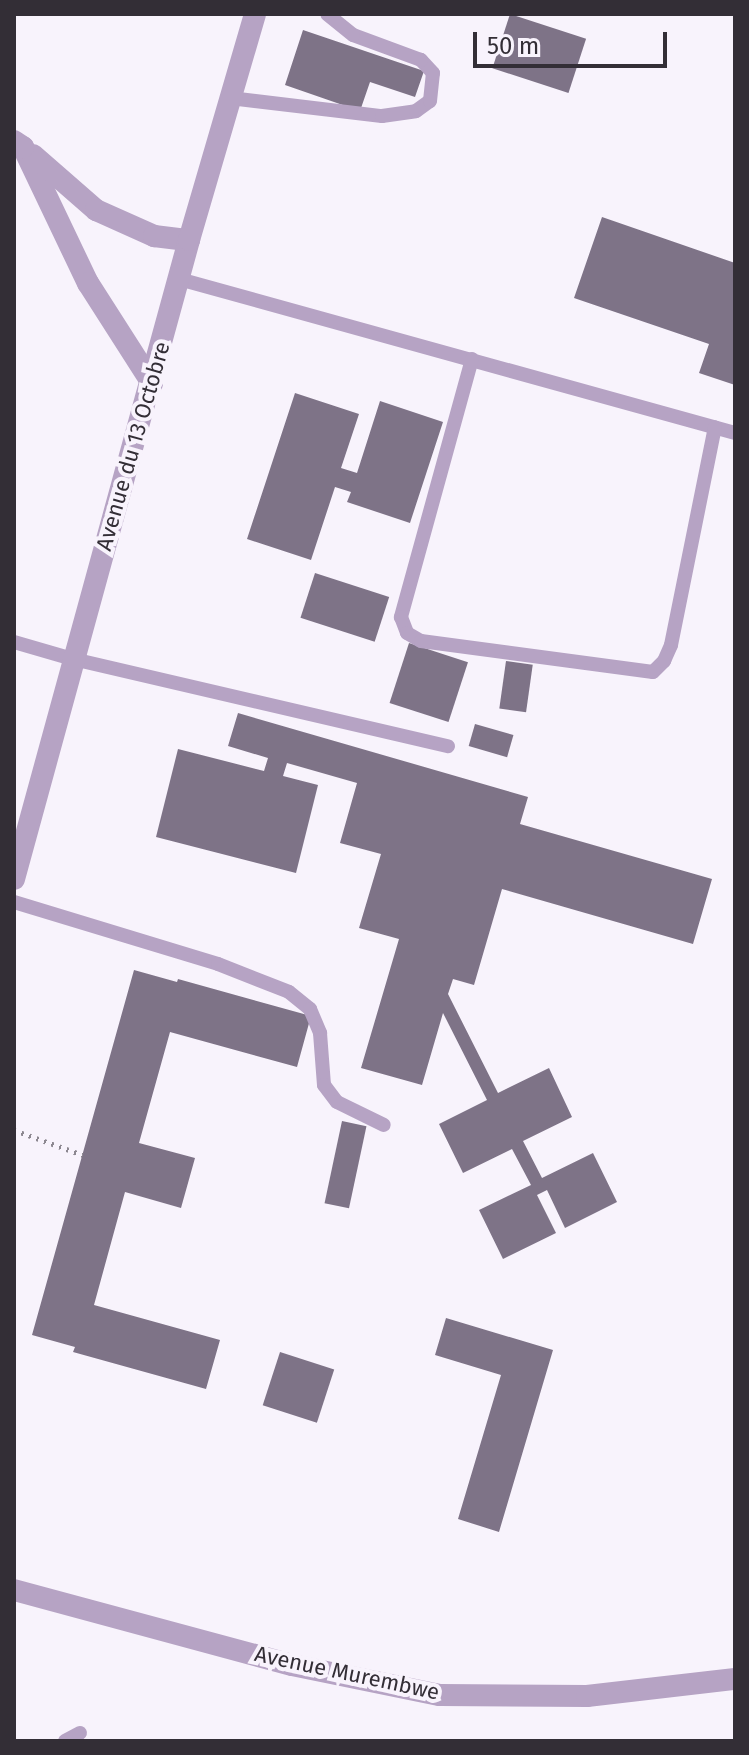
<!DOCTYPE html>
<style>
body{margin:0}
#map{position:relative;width:749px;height:1755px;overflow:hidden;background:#f8f3fc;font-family:"Fira Sans",sans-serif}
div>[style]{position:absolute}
.building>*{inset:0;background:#7e7387;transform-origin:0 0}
.path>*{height:5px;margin-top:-2.5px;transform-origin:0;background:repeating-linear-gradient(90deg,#8c8790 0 2px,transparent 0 8px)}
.service>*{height:14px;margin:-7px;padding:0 7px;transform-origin:7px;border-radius:7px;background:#b6a3c4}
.minor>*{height:22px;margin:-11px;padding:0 11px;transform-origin:11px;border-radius:11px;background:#b6a3c4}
.tertiary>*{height:22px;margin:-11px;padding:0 11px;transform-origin:11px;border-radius:11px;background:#b6a3c4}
span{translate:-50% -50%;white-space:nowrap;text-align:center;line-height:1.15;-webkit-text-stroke:8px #f8f3fc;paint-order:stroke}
.street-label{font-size:22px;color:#332e36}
.frame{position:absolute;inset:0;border:16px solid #332e36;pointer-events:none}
.scale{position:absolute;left:473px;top:32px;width:194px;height:36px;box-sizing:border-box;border:4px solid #332e36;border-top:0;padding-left:10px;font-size:24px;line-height:28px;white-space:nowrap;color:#332e36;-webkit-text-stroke:6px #f8f3fc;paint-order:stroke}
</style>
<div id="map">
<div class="building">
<i style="left:510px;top:14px;width:80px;height:57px;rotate:18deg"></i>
<i style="clip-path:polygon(303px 30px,424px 71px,415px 97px,370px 82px,360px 111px,285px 85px)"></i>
<i style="clip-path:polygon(602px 217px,735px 263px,735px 385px,699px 373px,709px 344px,574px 298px)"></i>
<i style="clip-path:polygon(295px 393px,359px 414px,341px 468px,357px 473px,380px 401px,443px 422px,410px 523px,347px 502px,351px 492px,335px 487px,311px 560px,247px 539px)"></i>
<i style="left:315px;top:573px;width:78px;height:47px;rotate:18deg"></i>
<i style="left:409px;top:643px;width:62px;height:63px;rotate:18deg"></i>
<i style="left:506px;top:661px;width:27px;height:48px;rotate:8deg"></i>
<i style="clip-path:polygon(238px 713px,528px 797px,520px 824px,712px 879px,693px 944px,502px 889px,474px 985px,453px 979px,448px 994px,498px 1093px,549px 1068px,572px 1117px,523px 1141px,542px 1178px,593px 1153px,617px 1202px,565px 1228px,547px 1190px,537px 1195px,556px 1233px,503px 1259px,479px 1210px,531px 1185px,512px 1149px,463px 1173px,439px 1124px,487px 1100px,443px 1013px,422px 1085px,361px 1068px,399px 939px,359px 928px,381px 854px,340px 843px,357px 783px,287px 763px,283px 776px,318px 785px,296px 873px,156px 837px,178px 749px,264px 771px,268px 758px,228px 746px)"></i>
<i style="left:475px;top:724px;width:40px;height:23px;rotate:16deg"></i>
<i style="clip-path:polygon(134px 970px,177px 982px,178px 979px,311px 1016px,297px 1067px,170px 1032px,139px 1143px,195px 1158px,181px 1208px,125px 1192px,94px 1305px,220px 1340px,206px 1389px,73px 1352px,75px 1347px,32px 1335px)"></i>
<i style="left:342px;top:1121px;width:25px;height:84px;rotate:12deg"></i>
<i style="clip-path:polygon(446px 1318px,553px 1350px,499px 1532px,458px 1519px,501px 1375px,435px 1355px)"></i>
<i style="left:280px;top:1352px;width:57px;height:56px;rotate:18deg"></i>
</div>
<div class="path">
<i style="left:14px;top:1130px;width:73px;rotate:19.9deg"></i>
</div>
<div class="service">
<i style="left:230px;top:98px;width:153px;rotate:6.8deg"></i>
<i style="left:382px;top:116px;width:34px;rotate:-8deg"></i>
<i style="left:416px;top:111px;width:17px;rotate:-36deg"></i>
<i style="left:430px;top:101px;width:28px;rotate:-84deg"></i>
<i style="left:433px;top:73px;width:18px;rotate:-133deg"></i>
<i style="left:421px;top:60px;width:72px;rotate:-159.8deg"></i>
<i style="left:353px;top:35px;width:33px;rotate:-141deg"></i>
<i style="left:179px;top:279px;width:577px;rotate:15.48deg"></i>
<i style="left:472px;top:359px;width:268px;rotate:105.4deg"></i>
<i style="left:401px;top:617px;width:17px;rotate:69deg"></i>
<i style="left:407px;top:633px;width:16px;rotate:30deg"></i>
<i style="left:421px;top:641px;width:234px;rotate:7.6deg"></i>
<i style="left:653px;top:672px;width:16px;rotate:-45deg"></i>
<i style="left:664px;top:661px;width:17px;rotate:-66deg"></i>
<i style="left:671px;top:645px;width:222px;rotate:-78.6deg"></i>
<i style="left:14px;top:642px;width:61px;rotate:16.1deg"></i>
<i style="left:73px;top:659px;width:385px;rotate:13.1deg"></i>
<i style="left:14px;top:902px;width:213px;rotate:16.9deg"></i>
<i style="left:218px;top:964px;width:76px;rotate:21.5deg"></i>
<i style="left:289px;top:992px;width:27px;rotate:39deg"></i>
<i style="left:310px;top:1009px;width:26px;rotate:67deg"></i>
<i style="left:320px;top:1033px;width:52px;rotate:85.6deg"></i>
<i style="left:324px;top:1085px;width:21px;rotate:53deg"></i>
<i style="left:337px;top:1102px;width:52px;rotate:26.1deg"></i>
<i style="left:65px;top:1741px;width:17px;rotate:-28deg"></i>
</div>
<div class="minor">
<i style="left:23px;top:147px;width:151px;rotate:64.5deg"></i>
<i style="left:88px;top:283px;width:119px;rotate:57.4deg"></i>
<i style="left:33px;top:155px;width:84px;rotate:41.1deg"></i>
<i style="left:96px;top:210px;width:64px;rotate:24.1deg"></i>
<i style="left:154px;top:236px;width:35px;rotate:7deg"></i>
<i style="left:14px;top:1590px;width:288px;rotate:15.1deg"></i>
<i style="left:292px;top:1665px;width:151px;rotate:11.5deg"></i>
<i style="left:440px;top:1695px;width:147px;rotate:0.4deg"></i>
<i style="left:587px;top:1696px;width:149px;rotate:-6.6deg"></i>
</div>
<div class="tertiary">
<i style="left:14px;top:141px;width:11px;rotate:34deg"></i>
<i style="left:14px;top:879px;width:663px;rotate:-74.68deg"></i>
<i style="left:189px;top:240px;width:235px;rotate:-73.7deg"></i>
</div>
<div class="street-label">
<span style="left:133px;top:446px;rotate:-74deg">Avenue du 13 Octobre</span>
<span style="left:347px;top:1673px;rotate:12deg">Avenue Murembwe</span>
</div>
<div class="frame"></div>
<div class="scale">50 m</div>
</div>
